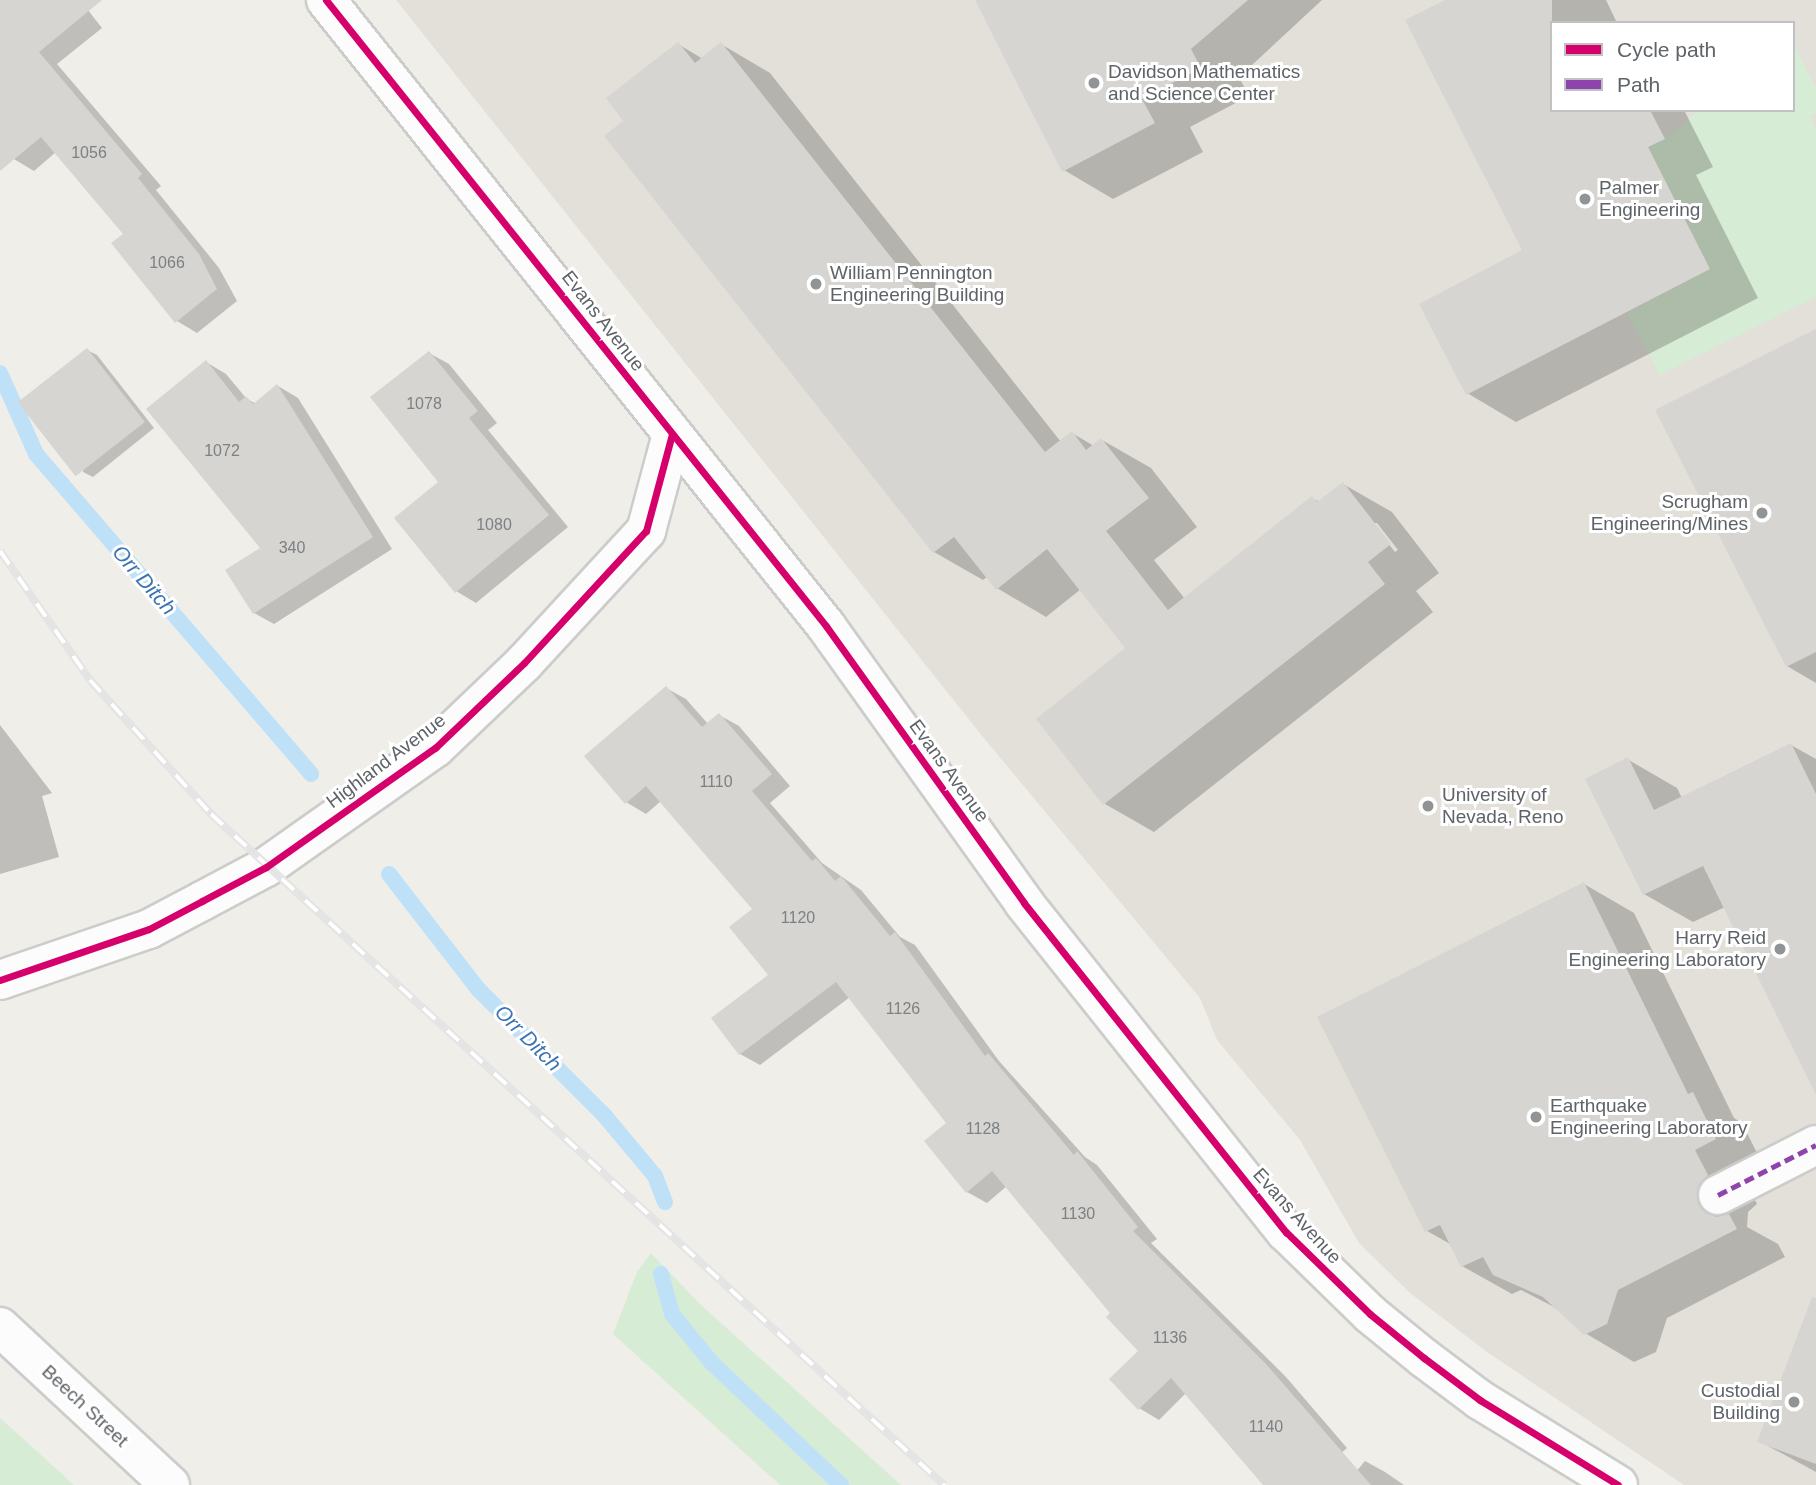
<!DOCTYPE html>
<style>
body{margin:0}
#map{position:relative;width:1816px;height:1485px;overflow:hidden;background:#efeee9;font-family:Arial,sans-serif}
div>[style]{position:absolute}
.education>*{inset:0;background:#e2e0d9}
.green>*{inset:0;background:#d7ecd4}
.shadow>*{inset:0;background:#0003}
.stream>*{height:16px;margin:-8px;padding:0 8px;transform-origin:8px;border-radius:8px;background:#bfe1f8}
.building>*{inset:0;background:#d6d5d2;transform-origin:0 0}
.roads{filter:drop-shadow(2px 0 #cccccb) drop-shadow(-2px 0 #cccccb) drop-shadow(0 2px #cccccb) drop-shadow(0 -2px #cccccb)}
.minor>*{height:38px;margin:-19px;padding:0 19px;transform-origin:19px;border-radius:19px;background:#fdfcfc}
.rail>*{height:8px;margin-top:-4px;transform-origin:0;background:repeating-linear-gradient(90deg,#fff 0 16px,#e4e4e4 0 32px);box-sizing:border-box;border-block:2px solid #e4e4e4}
.quiet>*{height:5px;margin-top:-2.5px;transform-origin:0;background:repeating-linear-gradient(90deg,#8e44ad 0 10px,transparent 0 15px)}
.cycleway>*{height:7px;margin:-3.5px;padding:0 3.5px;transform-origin:3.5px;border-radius:3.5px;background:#d6006c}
.dots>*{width:19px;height:19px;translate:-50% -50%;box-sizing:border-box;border:4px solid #fff;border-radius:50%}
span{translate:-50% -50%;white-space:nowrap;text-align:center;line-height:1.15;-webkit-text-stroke:6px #fff;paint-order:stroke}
.number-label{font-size:16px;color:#7d8184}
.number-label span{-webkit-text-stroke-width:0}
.poi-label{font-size:19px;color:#5e6368}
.left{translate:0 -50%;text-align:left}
.right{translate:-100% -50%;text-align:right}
.street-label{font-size:19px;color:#5e6368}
.water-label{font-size:21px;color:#3b75b1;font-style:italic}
.legend{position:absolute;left:1550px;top:21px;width:245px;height:91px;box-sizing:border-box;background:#fff;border:2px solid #bfc1c3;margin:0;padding:9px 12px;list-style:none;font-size:21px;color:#5e6368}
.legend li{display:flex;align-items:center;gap:14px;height:35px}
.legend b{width:35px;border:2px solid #bfc1c3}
</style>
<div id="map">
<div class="education">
<i style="clip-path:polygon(evenodd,396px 0,1816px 0,1816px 1485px,1684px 1485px,1487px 1352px,1410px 1293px,1359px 1243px,1300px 1140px,1217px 1040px,1200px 998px,983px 737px,396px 0,1552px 23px,1793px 23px,1793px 110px,1552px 110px,1552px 23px)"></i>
</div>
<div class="green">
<i style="clip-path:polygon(1793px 43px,1816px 88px,1816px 113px,1810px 116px,1816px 129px,1816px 297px,1660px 375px,1627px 313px,1710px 269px,1648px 147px,1681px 128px,1698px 110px,1793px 110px)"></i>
<i style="clip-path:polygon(651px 1253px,700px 1304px,901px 1485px,780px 1485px,613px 1334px,637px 1272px)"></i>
<i style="clip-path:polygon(0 1418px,40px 1454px,74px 1485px,0 1485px)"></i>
</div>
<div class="shadow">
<i style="clip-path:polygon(0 0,80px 0,102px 28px,57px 64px,161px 186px,156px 190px,219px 268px,237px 301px,197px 333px,177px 321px,125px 234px,56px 152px,34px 171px,14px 159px,0 141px)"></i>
<i style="clip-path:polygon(977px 0,1322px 0,1239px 77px,1249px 96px,1190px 127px,1203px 152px,1113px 199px,1064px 170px)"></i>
<i style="clip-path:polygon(1449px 0,1606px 0,1617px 23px,1552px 23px,1552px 110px,1684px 110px,1713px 167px,1696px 175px,1758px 298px,1516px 422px,1467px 393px,1525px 251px)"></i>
<i style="clip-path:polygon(evenodd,678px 44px,703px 59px,721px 44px,770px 73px,1061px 442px,1072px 433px,1094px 446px,1102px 440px,1151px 468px,1197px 527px,1154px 560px,1185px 599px,1312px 498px,1319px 502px,1343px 484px,1392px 512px,1439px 573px,1416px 591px,1433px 612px,1154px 832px,1105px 804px,1128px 649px,1081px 589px,1046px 617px,997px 588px,987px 577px,983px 580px,934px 552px,626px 121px,678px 44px,1372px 523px,1377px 523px,1398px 550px,1395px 552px,1372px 523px)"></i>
<i style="clip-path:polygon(1816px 331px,1816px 683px,1787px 666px)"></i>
<i style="clip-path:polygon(87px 350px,97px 355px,154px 428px,93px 477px,83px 472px)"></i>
<i style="clip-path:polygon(429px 353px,449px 364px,497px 423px,488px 430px,568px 527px,476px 603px,456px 591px)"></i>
<i style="clip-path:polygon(206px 362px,226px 374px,246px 398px,256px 404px,278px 386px,298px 398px,392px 549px,274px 624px,254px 613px,262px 549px)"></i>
<i style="clip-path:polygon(666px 688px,686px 699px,708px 724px,719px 715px,739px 726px,790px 786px,770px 803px,822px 863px,861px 890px,900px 937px,915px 945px,999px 1061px,1085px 1157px,1097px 1165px,1157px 1239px,1151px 1243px,1286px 1377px,1347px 1448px,1305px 1485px,1265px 1485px,1186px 1393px,1159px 1420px,1139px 1408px,1141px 1351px,1007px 1186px,987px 1203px,967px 1192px,948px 1124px,850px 997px,760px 1065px,740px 1054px,771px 976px,754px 909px,661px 801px,646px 814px,626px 802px)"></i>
<i style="clip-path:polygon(0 725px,52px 793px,42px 796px,59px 857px,0 874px)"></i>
<i style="clip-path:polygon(1791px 745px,1816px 759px,1816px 1091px,1725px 907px,1693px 922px,1644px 894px,1627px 759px,1677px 788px,1682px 798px)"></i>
<i style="clip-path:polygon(1584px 884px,1634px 913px,1734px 1118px,1742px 1123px,1764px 1167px,1743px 1178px,1757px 1204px,1748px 1212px,1747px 1227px,1778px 1244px,1785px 1257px,1667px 1318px,1656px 1352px,1634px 1362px,1585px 1333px,1554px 1307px,1521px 1290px,1512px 1294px,1462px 1266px,1452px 1245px,1427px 1231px)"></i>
<i style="clip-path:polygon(1816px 1364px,1816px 1472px,1759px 1441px)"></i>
<i style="clip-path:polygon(1365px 1461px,1385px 1472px,1404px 1485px,1345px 1485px)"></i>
</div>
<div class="stream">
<i style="left:0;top:373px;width:89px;rotate:66deg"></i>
<i style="left:36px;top:454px;width:422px;rotate:49.3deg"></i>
<i style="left:389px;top:874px;width:145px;rotate:52.3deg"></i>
<i style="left:478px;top:989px;width:178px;rotate:45deg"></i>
<i style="left:604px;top:1115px;width:80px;rotate:50.1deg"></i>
<i style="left:655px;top:1176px;width:28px;rotate:69deg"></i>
<i style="left:661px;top:1274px;width:41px;rotate:74.6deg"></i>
<i style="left:672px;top:1314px;width:63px;rotate:50.8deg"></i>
<i style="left:712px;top:1363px;width:178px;rotate:43.4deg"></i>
</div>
<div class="building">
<i style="clip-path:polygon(0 0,102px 0,39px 52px,142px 174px,138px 178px,199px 254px,217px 289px,175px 323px,111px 243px,123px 234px,41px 137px,0 171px)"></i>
<i style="clip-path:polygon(975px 0,1248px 0,1191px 49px,1201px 68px,1142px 99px,1155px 123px,1062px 172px)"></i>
<i style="clip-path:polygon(1445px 0,1552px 0,1552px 110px,1650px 110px,1665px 139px,1648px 147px,1710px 269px,1466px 395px,1419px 304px,1522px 250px,1405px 20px)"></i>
<i style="clip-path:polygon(678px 42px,695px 63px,721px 42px,1045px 452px,1072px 431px,1086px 450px,1101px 438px,1149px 498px,1106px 531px,1168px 610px,1312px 496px,1317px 502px,1343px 482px,1391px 544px,1368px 562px,1385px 584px,1103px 805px,1036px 719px,1125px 648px,1047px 549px,996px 590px,954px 537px,933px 553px,604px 136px,623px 121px,606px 98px)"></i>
<i style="clip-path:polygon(1816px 329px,1816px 652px,1786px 667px,1655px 410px)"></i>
<i style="left:87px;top:348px;width:94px;height:88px;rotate:52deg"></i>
<i style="clip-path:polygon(429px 351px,478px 411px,469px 418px,549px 515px,455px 593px,394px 518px,438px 482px,370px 397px)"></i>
<i style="clip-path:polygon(206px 360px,239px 402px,246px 396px,253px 404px,277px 384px,373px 537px,253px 614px,225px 570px,260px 548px,146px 409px)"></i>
<i style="clip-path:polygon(666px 686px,702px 727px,719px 713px,772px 774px,752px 791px,812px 861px,816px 858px,835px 881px,841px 876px,890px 936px,895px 932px,985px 1056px,988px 1053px,1074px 1155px,1077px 1151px,1138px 1227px,1133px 1231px,1266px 1364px,1371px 1485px,1263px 1485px,1171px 1378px,1138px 1410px,1109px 1379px,1138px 1351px,1106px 1317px,1110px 1313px,992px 1171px,966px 1193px,924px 1141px,946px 1123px,836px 982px,739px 1055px,711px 1018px,768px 975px,729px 927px,752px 909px,646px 786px,625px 804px,584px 756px)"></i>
<i style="clip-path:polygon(1791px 743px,1816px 794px,1816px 1095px,1703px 866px,1643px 895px,1585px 779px,1628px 757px,1654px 810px)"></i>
<i style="clip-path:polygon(1584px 882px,1688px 1094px,1693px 1092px,1716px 1139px,1695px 1150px,1708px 1175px,1699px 1184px,1698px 1204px,1716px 1217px,1729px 1214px,1737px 1229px,1618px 1290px,1607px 1324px,1584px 1335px,1543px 1297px,1493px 1275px,1483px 1257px,1461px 1267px,1440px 1225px,1425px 1232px,1317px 1017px)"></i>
<i style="clip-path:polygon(1812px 1297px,1816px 1298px,1816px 1464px,1757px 1442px)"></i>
</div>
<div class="roads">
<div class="minor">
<i style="left:326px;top:0;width:801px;rotate:51.38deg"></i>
<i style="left:826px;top:626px;width:340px;rotate:54.4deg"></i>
<i style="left:1024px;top:903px;width:421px;rotate:51.5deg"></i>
<i style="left:1286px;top:1232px;width:117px;rotate:44.3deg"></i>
<i style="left:1370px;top:1314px;width:70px;rotate:39.2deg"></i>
<i style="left:1424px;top:1358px;width:70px;rotate:36.9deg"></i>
<i style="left:1480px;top:1400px;width:162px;rotate:31.6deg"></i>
<i style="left:0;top:980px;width:157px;rotate:-18.9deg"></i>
<i style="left:149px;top:929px;width:60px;rotate:-27.8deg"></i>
<i style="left:202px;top:901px;width:72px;rotate:-28deg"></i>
<i style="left:266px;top:867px;width:207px;rotate:-35.2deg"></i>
<i style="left:435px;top:748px;width:123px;rotate:-43.7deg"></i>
<i style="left:524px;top:663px;width:180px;rotate:-47.3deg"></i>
<i style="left:646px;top:531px;width:100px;rotate:-75deg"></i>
<i style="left:1718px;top:1195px;width:110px;rotate:-27deg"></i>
<i style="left:0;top:1327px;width:232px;rotate:42.9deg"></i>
</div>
</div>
<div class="rail">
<i style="left:0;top:551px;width:157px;rotate:55.1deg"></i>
<i style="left:90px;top:680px;width:181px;rotate:47.9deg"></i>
<i style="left:211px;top:814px;width:994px;rotate:42.47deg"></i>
</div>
<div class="quiet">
<i style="left:1718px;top:1195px;width:110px;rotate:-27deg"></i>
</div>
<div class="cycleway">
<i style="left:326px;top:0;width:801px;rotate:51.38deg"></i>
<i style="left:826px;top:626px;width:340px;rotate:54.4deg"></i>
<i style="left:1024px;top:903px;width:421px;rotate:51.5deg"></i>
<i style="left:1286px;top:1232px;width:117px;rotate:44.3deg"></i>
<i style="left:1370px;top:1314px;width:70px;rotate:39.2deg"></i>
<i style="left:1424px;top:1358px;width:70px;rotate:36.9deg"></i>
<i style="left:1480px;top:1400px;width:162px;rotate:31.6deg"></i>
<i style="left:0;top:980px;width:157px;rotate:-18.9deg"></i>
<i style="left:149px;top:929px;width:60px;rotate:-27.8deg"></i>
<i style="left:202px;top:901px;width:72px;rotate:-28deg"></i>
<i style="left:266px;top:867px;width:207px;rotate:-35.2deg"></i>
<i style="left:435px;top:748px;width:123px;rotate:-43.7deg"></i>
<i style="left:524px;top:663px;width:180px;rotate:-47.3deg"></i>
<i style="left:646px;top:531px;width:100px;rotate:-75deg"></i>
</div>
<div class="dots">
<i style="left:1094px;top:83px;background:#919495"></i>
<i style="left:1585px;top:199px;background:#919495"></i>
<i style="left:816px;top:284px;background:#919495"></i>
<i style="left:1762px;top:513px;background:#919495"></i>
<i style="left:1428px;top:806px;background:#919495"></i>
<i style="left:1780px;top:949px;background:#919495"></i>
<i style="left:1536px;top:1117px;background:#919495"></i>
<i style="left:1794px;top:1402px;background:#919495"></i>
</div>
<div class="number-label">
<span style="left:89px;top:153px">1056</span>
<span style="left:167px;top:263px">1066</span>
<span style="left:424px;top:404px">1078</span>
<span style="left:222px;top:451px">1072</span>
<span style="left:494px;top:525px">1080</span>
<span style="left:292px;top:548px">340</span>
<span style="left:716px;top:782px">1110</span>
<span style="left:798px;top:918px">1120</span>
<span style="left:903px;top:1009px">1126</span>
<span style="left:983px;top:1129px">1128</span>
<span style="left:1078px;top:1214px">1130</span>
<span style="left:1170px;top:1338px">1136</span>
<span style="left:1266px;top:1427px">1140</span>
</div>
<div class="poi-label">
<span class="left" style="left:1108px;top:83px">Davidson Mathematics<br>and Science Center</span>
<span class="left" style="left:1599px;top:199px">Palmer<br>Engineering</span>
<span class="left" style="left:830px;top:284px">William Pennington<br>Engineering Building</span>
<span class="right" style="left:1748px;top:513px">Scrugham<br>Engineering/Mines</span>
<span class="left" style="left:1442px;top:806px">University of<br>Nevada, Reno</span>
<span class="right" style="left:1766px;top:949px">Harry Reid<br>Engineering Laboratory</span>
<span class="left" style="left:1550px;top:1117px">Earthquake<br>Engineering Laboratory</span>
<span class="right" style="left:1780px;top:1402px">Custodial<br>Building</span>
</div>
<div class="street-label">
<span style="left:603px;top:321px;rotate:52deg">Evans Avenue</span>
<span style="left:386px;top:761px;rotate:-37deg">Highland Avenue</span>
<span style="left:949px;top:771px;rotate:54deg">Evans Avenue</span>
<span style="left:1297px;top:1216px;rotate:48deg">Evans Avenue</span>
<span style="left:85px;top:1406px;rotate:43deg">Beech Street</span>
</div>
<div class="water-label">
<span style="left:144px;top:580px;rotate:49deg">Orr Ditch</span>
<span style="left:528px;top:1038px;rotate:45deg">Orr Ditch</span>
</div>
<ul class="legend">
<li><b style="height:9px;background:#d6006c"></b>Cycle path</li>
<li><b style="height:9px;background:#8e44ad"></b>Path</li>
</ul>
</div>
